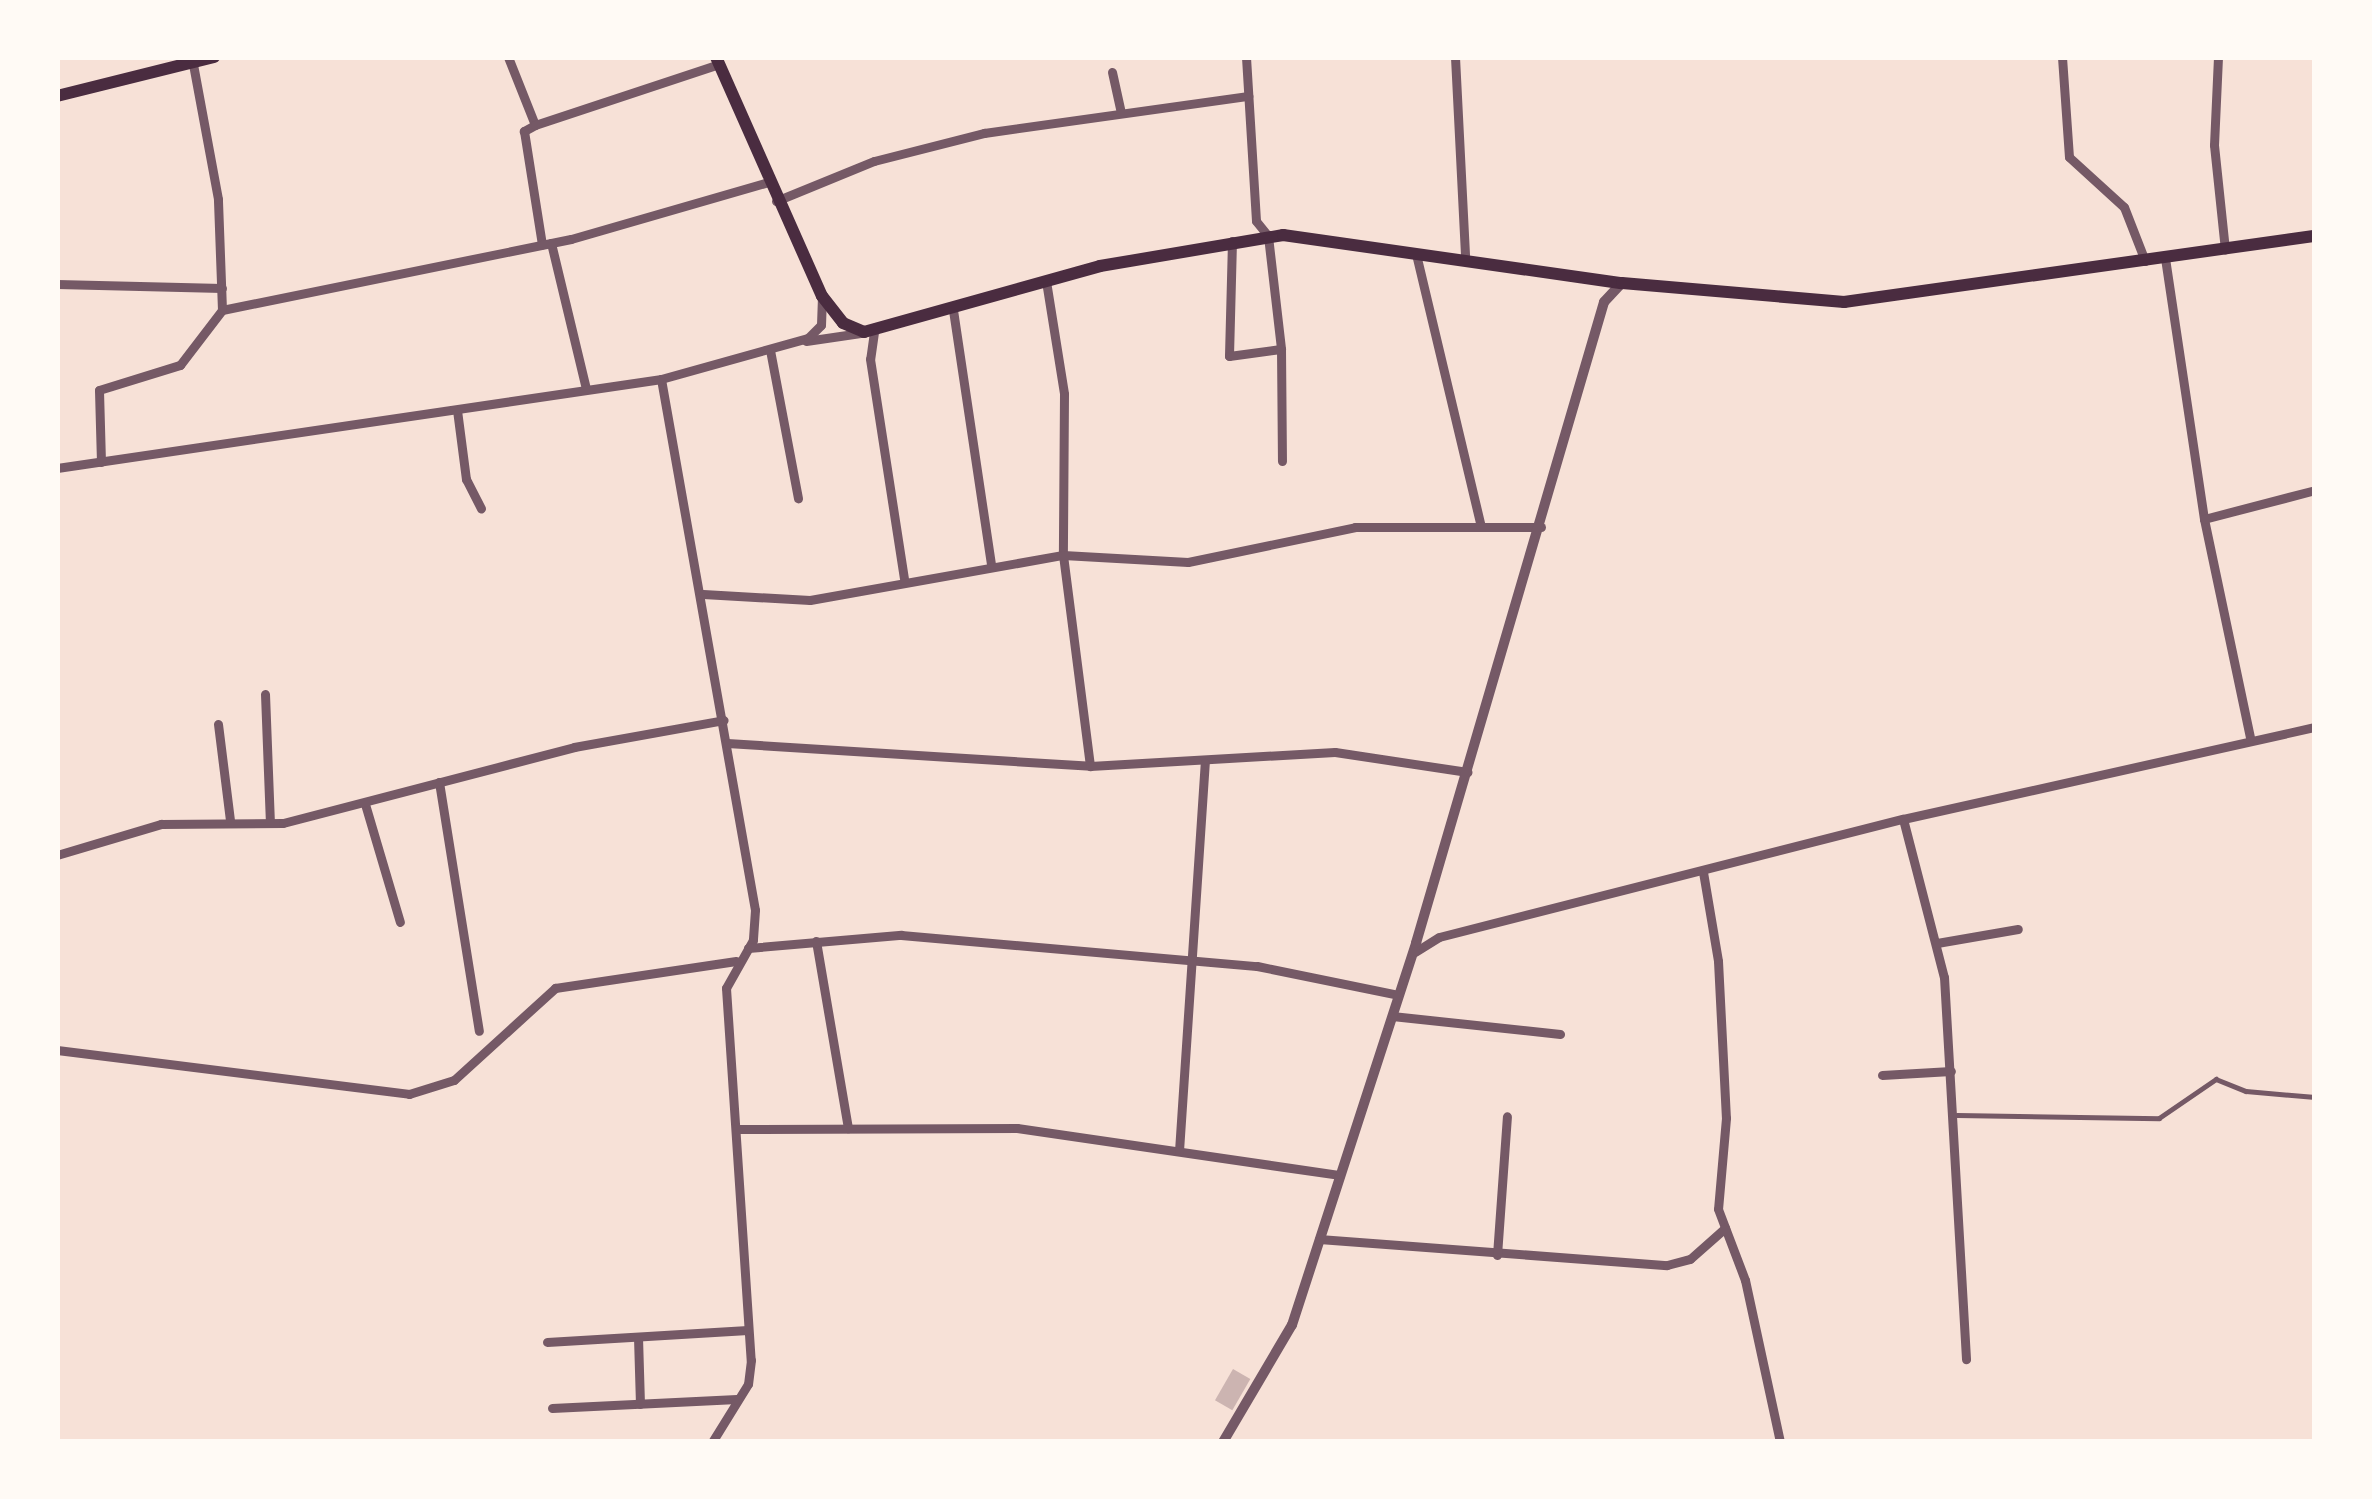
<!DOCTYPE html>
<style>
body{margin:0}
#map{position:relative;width:2372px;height:1499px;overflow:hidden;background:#f7e1d7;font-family:Ubuntu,sans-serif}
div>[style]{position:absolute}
.building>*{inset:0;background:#ccb4b1;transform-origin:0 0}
.service>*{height:4.5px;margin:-2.25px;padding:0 2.25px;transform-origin:2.25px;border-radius:2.25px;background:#755966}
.minor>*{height:9px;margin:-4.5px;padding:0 4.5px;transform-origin:4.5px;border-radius:4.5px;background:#755966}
.tertiary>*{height:10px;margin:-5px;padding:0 5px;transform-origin:5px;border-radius:5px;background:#755966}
.secondary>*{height:12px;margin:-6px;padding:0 6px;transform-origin:6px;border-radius:6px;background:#4a2c40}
span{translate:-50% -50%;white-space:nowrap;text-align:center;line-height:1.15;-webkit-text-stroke:9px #fffaf5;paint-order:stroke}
.frame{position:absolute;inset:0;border:60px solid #fffaf5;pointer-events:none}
</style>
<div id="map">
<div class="building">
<i style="left:1233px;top:1369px;width:20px;height:36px;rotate:30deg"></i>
</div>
<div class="service">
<i style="left:1957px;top:1115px;width:202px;rotate:0.9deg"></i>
<i style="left:2159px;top:1118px;width:69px;rotate:-34.4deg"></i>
<i style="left:2216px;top:1079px;width:32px;rotate:22deg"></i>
<i style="left:2246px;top:1091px;width:69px;rotate:5deg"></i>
</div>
<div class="minor">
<i style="left:508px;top:57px;width:73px;rotate:68.3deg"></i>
<i style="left:535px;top:125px;width:13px;rotate:151deg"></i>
<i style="left:524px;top:131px;width:115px;rotate:81deg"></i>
<i style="left:1246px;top:57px;width:164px;rotate:86.5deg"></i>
<i style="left:1256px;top:221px;width:19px;rotate:51deg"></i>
<i style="left:1268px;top:236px;width:114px;rotate:83.4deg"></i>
<i style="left:1281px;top:349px;width:112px;rotate:89.5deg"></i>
<i style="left:1455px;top:57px;width:198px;rotate:87.1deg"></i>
<i style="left:2062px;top:57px;width:100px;rotate:86deg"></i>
<i style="left:2069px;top:157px;width:74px;rotate:42.3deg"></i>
<i style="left:2124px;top:207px;width:58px;rotate:68.7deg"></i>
<i style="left:2218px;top:57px;width:88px;rotate:92.6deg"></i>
<i style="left:2214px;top:145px;width:105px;rotate:84deg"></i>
<i style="left:1112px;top:72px;width:42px;rotate:77.6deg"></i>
<i style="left:535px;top:125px;width:194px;rotate:-18.3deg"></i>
<i style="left:776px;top:201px;width:106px;rotate:-22.2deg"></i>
<i style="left:874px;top:161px;width:114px;rotate:-14.3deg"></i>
<i style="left:984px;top:133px;width:267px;rotate:-8deg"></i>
<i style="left:1232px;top:241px;width:115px;rotate:91.5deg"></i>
<i style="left:1229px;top:356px;width:52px;rotate:-7.7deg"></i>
<i style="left:551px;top:243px;width:150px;rotate:76.5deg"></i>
<i style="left:1416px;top:254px;width:277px;rotate:76.6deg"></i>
<i style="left:2165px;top:258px;width:264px;rotate:81.5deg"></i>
<i style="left:2204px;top:519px;width:223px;rotate:78.1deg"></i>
<i style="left:1046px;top:281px;width:114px;rotate:80.9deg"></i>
<i style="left:1064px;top:394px;width:161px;rotate:90.4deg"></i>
<i style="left:1063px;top:555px;width:213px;rotate:82.7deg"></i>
<i style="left:57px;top:284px;width:165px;rotate:1.4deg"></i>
<i style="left:222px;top:310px;width:356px;rotate:-11.5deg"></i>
<i style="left:571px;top:239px;width:205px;rotate:-16.1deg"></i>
<i style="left:953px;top:310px;width:258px;rotate:81.5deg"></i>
<i style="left:874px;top:332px;width:27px;rotate:98deg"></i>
<i style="left:870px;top:359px;width:222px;rotate:81.2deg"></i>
<i style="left:806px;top:341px;width:55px;rotate:-8.4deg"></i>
<i style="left:770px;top:350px;width:151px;rotate:79.3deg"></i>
<i style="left:661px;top:379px;width:539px;rotate:79.96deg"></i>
<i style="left:755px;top:910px;width:30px;rotate:94deg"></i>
<i style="left:753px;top:940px;width:55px;rotate:119.4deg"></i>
<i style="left:726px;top:988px;width:373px;rotate:86.2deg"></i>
<i style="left:751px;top:1360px;width:24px;rotate:97deg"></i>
<i style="left:748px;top:1384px;width:68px;rotate:121.8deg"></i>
<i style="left:457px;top:410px;width:70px;rotate:82.6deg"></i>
<i style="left:466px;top:479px;width:33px;rotate:63deg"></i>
<i style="left:101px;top:462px;width:72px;rotate:-91.6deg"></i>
<i style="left:99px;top:390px;width:85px;rotate:-17.2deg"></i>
<i style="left:180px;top:365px;width:69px;rotate:-52.6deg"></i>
<i style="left:222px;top:310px;width:111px;rotate:-92.1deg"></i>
<i style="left:218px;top:199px;width:142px;rotate:-100.5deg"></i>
<i style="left:57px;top:468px;width:611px;rotate:-8.38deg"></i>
<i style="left:661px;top:379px;width:153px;rotate:-15.6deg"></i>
<i style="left:808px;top:338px;width:18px;rotate:-45deg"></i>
<i style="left:821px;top:325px;width:29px;rotate:-88deg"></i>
<i style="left:2204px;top:519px;width:115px;rotate:-14.6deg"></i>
<i style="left:703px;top:594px;width:107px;rotate:3.2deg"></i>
<i style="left:810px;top:600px;width:257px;rotate:-10.1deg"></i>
<i style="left:1063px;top:555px;width:125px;rotate:3.2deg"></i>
<i style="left:1188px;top:562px;width:171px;rotate:-11.8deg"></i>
<i style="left:1355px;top:527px;width:186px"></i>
<i style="left:265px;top:694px;width:128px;rotate:87.8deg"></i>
<i style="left:218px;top:724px;width:98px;rotate:82.9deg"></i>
<i style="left:727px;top:743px;width:364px;rotate:3.6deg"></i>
<i style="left:1090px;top:766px;width:245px;rotate:-3.3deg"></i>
<i style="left:1335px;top:752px;width:134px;rotate:8.6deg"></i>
<i style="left:439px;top:782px;width:252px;rotate:80.9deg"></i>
<i style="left:365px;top:804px;width:123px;rotate:73.5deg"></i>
<i style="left:1903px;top:819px;width:163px;rotate:75.5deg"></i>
<i style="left:1944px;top:977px;width:383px;rotate:86.7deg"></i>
<i style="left:57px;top:855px;width:109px;rotate:-16.6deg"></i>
<i style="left:161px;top:824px;width:122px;rotate:-0.5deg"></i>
<i style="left:283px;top:823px;width:301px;rotate:-14.6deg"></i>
<i style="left:574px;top:747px;width:152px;rotate:-10.2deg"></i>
<i style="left:1703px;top:872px;width:90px;rotate:80.4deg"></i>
<i style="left:1718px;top:961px;width:157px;rotate:87.1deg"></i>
<i style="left:1726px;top:1118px;width:91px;rotate:95deg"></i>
<i style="left:1718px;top:1209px;width:76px;rotate:69.2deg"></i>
<i style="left:1745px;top:1280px;width:166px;rotate:77.8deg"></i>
<i style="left:816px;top:941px;width:190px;rotate:80.3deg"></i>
<i style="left:1937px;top:943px;width:82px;rotate:-9.8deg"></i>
<i style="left:748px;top:948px;width:154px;rotate:-4.9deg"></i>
<i style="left:901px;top:935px;width:357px;rotate:5deg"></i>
<i style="left:1257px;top:966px;width:144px;rotate:11.6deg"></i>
<i style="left:1415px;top:952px;width:28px;rotate:-32deg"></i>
<i style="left:1439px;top:937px;width:479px;rotate:-14.3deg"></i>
<i style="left:1903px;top:819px;width:422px;rotate:-12.6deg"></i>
<i style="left:1392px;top:1016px;width:169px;rotate:6.1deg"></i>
<i style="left:57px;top:1050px;width:355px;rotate:7.1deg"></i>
<i style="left:409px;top:1094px;width:47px;rotate:-17.3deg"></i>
<i style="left:454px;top:1080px;width:137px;rotate:-42.3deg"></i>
<i style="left:555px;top:988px;width:183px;rotate:-8.5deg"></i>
<i style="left:1882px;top:1075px;width:69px;rotate:-3.3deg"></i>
<i style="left:736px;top:1129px;width:281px;rotate:-0.2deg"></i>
<i style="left:1017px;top:1128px;width:325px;rotate:8.3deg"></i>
<i style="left:1179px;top:1151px;width:389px;rotate:-86.2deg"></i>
<i style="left:1319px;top:1239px;width:349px;rotate:4.3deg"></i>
<i style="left:1667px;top:1265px;width:24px;rotate:-15deg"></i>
<i style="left:1690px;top:1259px;width:47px;rotate:-41.5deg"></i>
<i style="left:1497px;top:1255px;width:139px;rotate:-85.9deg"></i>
<i style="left:638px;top:1337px;width:67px;rotate:88.3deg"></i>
<i style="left:547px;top:1342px;width:201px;rotate:-3.4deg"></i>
<i style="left:552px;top:1408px;width:185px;rotate:-2.8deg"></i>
</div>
<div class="tertiary">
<i style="left:1223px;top:1442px;width:136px;rotate:-59.5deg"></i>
<i style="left:1292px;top:1325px;width:402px;rotate:-72deg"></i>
<i style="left:1416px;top:943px;width:668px;rotate:-73.65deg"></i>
<i style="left:1604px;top:302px;width:26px;rotate:-47deg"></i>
</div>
<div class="secondary">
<i style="left:716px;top:57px;width:261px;rotate:66.1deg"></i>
<i style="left:822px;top:296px;width:34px;rotate:52deg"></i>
<i style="left:843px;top:323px;width:23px;rotate:23deg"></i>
<i style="left:864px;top:332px;width:245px;rotate:-15.6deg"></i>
<i style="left:1100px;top:266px;width:186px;rotate:-9.6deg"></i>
<i style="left:1283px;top:235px;width:342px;rotate:8.1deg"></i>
<i style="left:1622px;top:283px;width:223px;rotate:4.9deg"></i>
<i style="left:1844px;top:302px;width:476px;rotate:-8deg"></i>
<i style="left:57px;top:96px;width:162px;rotate:-14deg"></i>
</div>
<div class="frame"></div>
</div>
